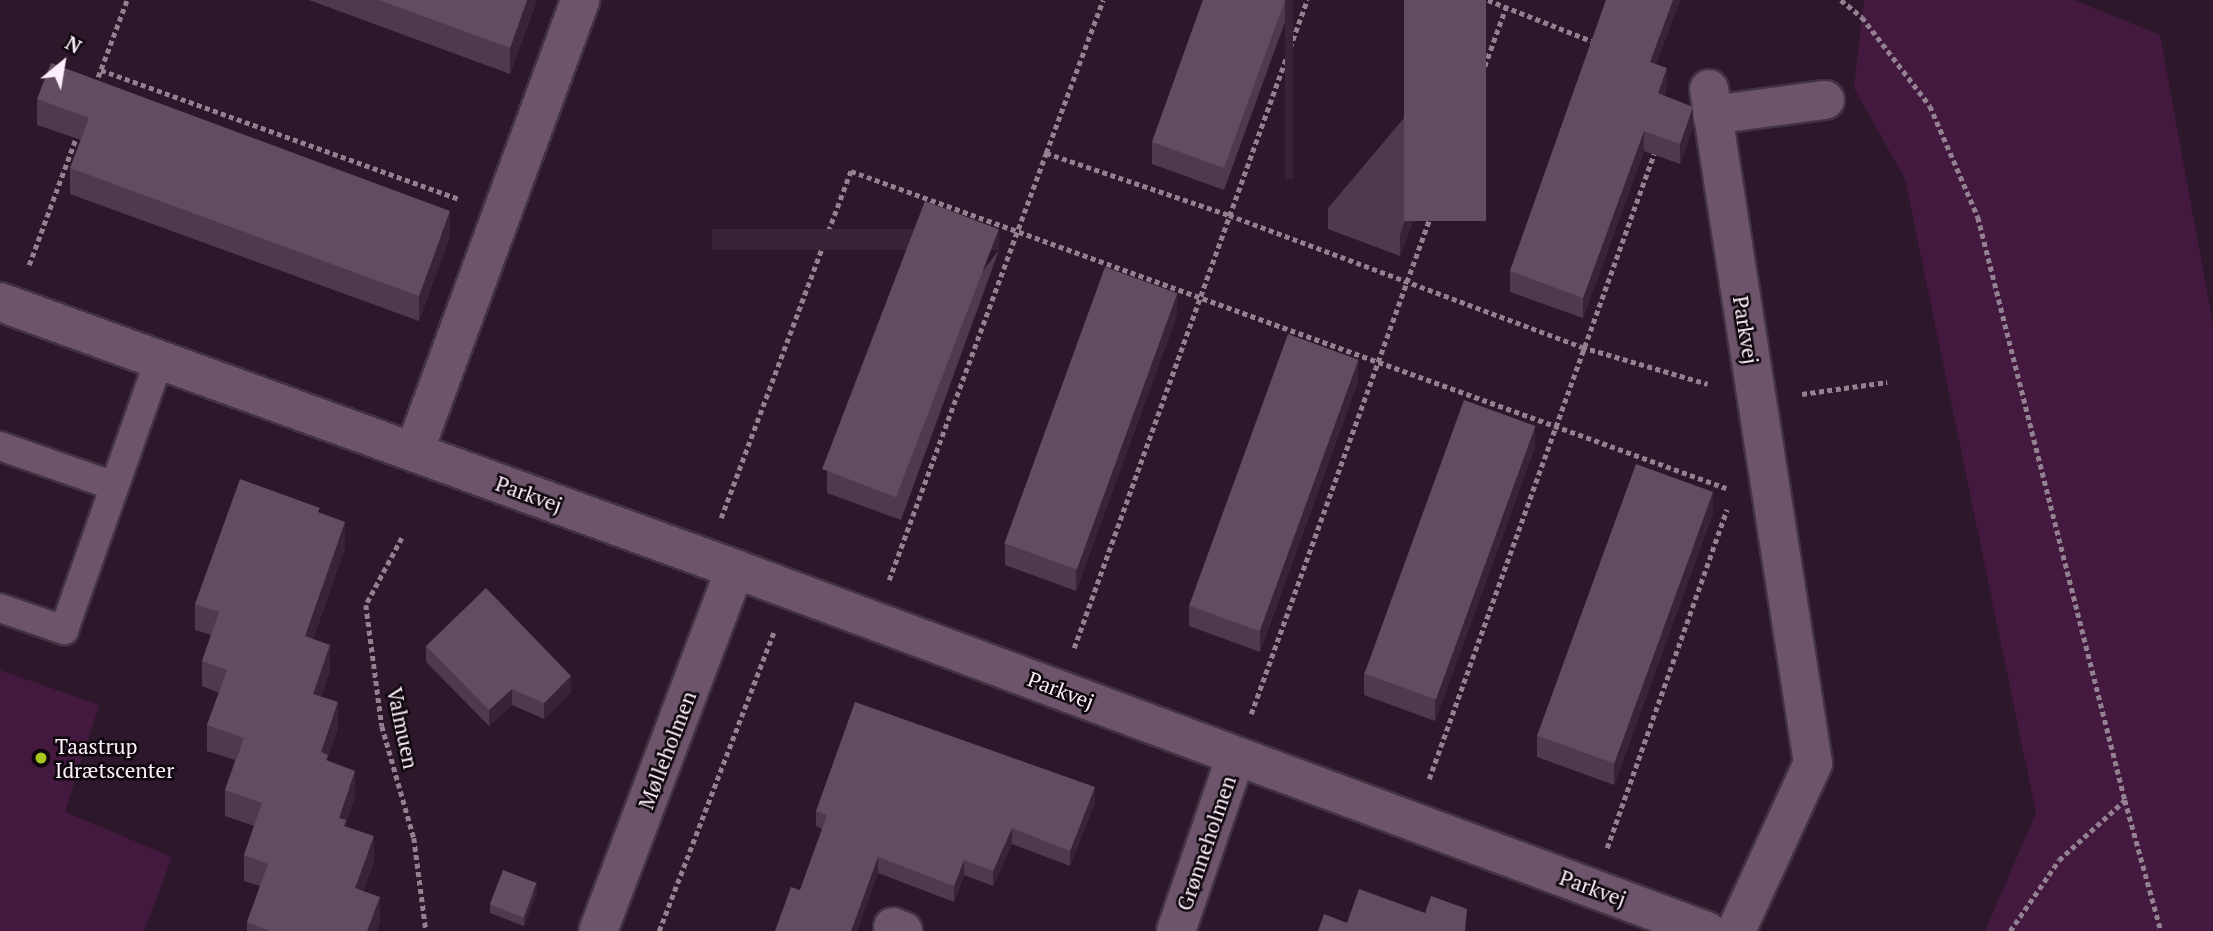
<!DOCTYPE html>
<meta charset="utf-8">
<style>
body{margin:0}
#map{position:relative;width:2213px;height:931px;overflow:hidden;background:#2d172a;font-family:"PT Serif",serif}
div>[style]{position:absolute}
.green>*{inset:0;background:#441940}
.path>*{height:4.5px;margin-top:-2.25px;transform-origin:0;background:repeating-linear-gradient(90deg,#938191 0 5px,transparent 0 8.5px)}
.roads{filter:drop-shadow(2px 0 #433241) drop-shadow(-2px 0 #433241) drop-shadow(0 2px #433241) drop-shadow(0 -2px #433241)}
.service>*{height:28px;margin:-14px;padding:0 14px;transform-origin:14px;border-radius:14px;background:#6d546a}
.minor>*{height:38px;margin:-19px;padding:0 19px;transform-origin:19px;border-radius:19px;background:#6d546a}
.tertiary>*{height:38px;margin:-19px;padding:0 19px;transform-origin:19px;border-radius:19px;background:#6d546a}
.wall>*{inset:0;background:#4f394c}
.shaded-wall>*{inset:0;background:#3a2337;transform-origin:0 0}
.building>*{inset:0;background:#624c5f;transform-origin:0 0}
.dots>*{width:19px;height:19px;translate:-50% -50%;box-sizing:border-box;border:4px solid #0f070e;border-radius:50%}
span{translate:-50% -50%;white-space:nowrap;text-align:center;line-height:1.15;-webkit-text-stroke:5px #0f070e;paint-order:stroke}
.street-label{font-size:21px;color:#fdeefb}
.poi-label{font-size:21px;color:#fdeefb}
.left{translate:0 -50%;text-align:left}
.north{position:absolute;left:28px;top:28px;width:70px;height:70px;-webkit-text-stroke:5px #0f070e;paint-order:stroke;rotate:30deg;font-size:19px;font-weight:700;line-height:28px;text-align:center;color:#fdeefb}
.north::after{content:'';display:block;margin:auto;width:24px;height:32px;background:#fdeefb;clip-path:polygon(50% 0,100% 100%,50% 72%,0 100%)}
</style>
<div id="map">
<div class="green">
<i style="clip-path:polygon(1864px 0,2074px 0,2160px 35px,2213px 324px,2213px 931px,1985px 931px,2036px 813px,1905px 179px,1854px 88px)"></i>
<i style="clip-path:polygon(0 670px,99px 705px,65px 812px,172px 857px,144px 931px,0 931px)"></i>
</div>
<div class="path">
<i style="left:1488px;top:0;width:114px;rotate:21.6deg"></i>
<i style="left:1841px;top:0;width:27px;rotate:39deg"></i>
<i style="left:1862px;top:17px;width:112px;rotate:52.6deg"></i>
<i style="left:1930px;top:106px;width:121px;rotate:66.6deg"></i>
<i style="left:1978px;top:217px;width:601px;rotate:75.85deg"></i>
<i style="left:101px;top:70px;width:381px;rotate:19.8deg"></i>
<i style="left:95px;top:85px;width:91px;rotate:-69.4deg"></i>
<i style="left:1046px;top:153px;width:163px;rotate:-69.6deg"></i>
<i style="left:29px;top:265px;width:139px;rotate:-69.7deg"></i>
<i style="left:1802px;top:394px;width:86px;rotate:-8deg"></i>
<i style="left:721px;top:518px;width:371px;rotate:-69.5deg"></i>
<i style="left:851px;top:171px;width:931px;rotate:19.91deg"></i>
<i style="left:402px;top:538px;width:76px;rotate:118.2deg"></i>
<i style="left:366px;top:605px;width:122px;rotate:82.5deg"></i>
<i style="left:382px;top:726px;width:116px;rotate:74.1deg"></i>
<i style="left:414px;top:838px;width:94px;rotate:82.6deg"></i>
<i style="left:889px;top:580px;width:455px;rotate:-69.8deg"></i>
<i style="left:1046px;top:153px;width:193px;rotate:18.7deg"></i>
<i style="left:1229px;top:215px;width:377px;rotate:20.5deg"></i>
<i style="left:1582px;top:347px;width:131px;rotate:16.4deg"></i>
<i style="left:1074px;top:648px;width:689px;rotate:-70.22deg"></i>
<i style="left:1251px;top:714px;width:752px;rotate:-70.17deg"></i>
<i style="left:1429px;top:779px;width:667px;rotate:-70.21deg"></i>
<i style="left:1607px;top:848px;width:359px;rotate:-70.5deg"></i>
<i style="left:659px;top:931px;width:321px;rotate:-69deg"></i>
<i style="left:2010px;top:931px;width:86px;rotate:-55.4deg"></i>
<i style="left:2059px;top:860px;width:89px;rotate:-42.3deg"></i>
<i style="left:2125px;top:800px;width:136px;rotate:74.6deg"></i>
</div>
<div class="roads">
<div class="service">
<i style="left:0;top:446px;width:121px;rotate:19.3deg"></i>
<i style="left:0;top:608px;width:68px;rotate:19deg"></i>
<i style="left:64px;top:630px;width:286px;rotate:-70.6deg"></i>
</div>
<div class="minor">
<i style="left:1709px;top:89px;width:682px;rotate:81.23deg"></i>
<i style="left:1813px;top:763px;width:185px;rotate:114.6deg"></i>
<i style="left:1712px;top:115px;width:114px;rotate:-7.6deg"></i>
<i style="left:414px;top:452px;width:482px;rotate:-69.8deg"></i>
<i style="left:735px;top:569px;width:1037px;rotate:20.43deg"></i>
<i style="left:893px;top:927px;width:11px;rotate:22deg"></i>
<i style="left:1176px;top:931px;width:185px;rotate:-71.1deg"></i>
</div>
<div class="tertiary">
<i style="left:0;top:302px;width:782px;rotate:19.96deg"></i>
<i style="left:735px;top:569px;width:387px;rotate:110.7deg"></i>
</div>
</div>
<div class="wall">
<i style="clip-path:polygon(309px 0,537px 0,510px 74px)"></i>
<i style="clip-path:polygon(1203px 0,1293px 0,1224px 190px,1152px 164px,1152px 142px)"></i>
<i style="clip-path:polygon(1606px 0,1680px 0,1656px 64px,1667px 88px,1664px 96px,1693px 127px,1680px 164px,1644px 151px,1583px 318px,1510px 292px,1510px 271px)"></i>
<i style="clip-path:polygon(1486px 21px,1400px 256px,1328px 229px,1328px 208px)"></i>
<i style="clip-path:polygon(37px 99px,450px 236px,419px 321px,70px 194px,70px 168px,81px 140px,37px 125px)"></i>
<i style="clip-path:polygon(999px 250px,901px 520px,827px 493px,827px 471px)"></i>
<i style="clip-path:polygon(1177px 315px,1076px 591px,1005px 565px,1005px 543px)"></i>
<i style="clip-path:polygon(1358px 381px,1260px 652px,1189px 626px,1189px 605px)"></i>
<i style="clip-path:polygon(1535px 447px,1435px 721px,1364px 695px,1364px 673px)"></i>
<i style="clip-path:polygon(320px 513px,345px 548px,313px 639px,330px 671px,321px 697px,338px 728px,328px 757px,328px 761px,355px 797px,346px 823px,346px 826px,374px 862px,363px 891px,380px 923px,376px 931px,247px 931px,247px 922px,260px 886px,244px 881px,244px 855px,254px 826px,225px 816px,225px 790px,235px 760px,207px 751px,207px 725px,219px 693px,202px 686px,202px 661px,211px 635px,195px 630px,195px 604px)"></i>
<i style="clip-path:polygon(1713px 513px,1614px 785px,1537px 757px,1537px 735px)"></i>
<i style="clip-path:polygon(426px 646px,571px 692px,544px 719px,512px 705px,489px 726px,426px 662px)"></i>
<i style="clip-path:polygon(1095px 802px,1070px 866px,1012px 844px,993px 886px,964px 875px,954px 902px,878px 873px,857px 931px,775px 931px,800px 890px,822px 829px,816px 826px,816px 811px)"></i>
<i style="clip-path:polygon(537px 892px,524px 926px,490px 913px,490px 905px)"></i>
</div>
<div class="shaded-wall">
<i style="clip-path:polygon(527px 0,537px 0,510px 74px,510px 48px)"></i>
<i style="left:1285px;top:0;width:8px;height:179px"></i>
<i style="clip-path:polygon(1486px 0,1486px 21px,1400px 256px,1400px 234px)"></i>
<i style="clip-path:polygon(1673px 0,1680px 0,1650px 82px,1650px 62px)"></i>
<i style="clip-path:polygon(1667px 68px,1667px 88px,1658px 113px,1658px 93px)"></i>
<i style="clip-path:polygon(1693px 107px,1693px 127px,1680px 164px,1680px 144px)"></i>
<i style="clip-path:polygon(1644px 131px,1644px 151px,1583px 318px,1583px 298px)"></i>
<i style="clip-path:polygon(450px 211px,450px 236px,419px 321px,419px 296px)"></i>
<i style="left:999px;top:229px;width:21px;height:287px;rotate:90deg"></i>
<i style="clip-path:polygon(1177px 293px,1177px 315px,1076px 591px,1076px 570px)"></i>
<i style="clip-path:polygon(1358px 360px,1358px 381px,1260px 652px,1260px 630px)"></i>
<i style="clip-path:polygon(1535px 426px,1535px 447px,1435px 721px,1435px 699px)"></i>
<i style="clip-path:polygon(1713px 492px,1713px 513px,1614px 785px,1614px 763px)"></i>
<i style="clip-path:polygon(345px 522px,345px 548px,305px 662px,305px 636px)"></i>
<i style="clip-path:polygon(330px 645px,330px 671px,313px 720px,313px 694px)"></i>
<i style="clip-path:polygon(571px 676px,571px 692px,544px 719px,544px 703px)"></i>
<i style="clip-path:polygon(512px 689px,512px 705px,489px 726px,489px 710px)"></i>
<i style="clip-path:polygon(338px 702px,338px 728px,328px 757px,328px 781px,321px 752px)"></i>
<i style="clip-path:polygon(355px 771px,355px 797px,346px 823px,346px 846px,339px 818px)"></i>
<i style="clip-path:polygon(1095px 787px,1095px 802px,1070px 866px,1070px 851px)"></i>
<i style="clip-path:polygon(1012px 828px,1012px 844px,993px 886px,993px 871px)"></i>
<i style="clip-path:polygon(374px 836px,374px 862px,355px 914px,355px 888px)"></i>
<i style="clip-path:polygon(878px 857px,878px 873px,857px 931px,851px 931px)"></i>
<i style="clip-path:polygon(964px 860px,964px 875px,954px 902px,954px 886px)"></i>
<i style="clip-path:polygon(537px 883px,537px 892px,524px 926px,524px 918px)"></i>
<i style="clip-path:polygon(380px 897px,380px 923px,376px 931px,367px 931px)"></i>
</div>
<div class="building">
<i style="clip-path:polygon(379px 0,527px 0,510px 48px)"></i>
<i style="clip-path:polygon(1203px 0,1285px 0,1224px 168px,1152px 142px)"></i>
<i style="left:1404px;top:0;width:82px;height:221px"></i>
<i style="clip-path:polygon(1606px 0,1673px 0,1650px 62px,1667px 68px,1658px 93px,1693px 107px,1680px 144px,1644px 131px,1583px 298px,1510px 271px)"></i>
<i style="clip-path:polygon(51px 63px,450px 211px,419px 296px,70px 168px,89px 118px,37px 99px)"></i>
<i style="left:925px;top:201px;width:79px;height:287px;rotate:21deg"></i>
<i style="left:1105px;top:267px;width:77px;height:294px;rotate:20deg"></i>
<i style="left:1288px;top:334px;width:75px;height:289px;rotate:20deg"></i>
<i style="left:1464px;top:400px;width:76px;height:291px;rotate:20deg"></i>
<i style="left:1636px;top:464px;width:82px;height:289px;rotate:20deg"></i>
<i style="clip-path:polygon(240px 479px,320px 508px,318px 512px,345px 522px,305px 636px,330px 645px,313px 694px,338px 702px,321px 752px,328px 755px,326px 760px,355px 771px,339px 818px,346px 820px,344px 826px,374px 836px,355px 888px,380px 897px,367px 931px,270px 931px,247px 922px,268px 864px,244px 855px,262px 803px,225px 790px,244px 738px,207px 725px,227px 670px,202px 661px,219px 612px,195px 604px)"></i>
<i style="clip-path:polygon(486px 588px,571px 676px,544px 703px,512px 689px,489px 710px,426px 646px)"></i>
<i style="clip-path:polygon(855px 702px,1095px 787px,1070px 851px,1012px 828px,993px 871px,964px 860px,954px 886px,878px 857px,851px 931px,775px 931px,791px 887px,800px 890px,827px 815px,816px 811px)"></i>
<i style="left:503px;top:870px;width:36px;height:37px;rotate:21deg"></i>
<i style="clip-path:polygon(1359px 889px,1425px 913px,1431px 896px,1467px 909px,1465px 931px,1318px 931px,1324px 914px,1347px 923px)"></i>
</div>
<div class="dots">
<i style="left:41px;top:758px;background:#a7c71e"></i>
</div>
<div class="street-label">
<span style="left:1746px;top:330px;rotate:81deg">Parkvej</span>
<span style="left:529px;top:494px;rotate:20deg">Parkvej</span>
<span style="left:1061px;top:690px;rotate:21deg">Parkvej</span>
<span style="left:403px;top:728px;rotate:78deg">Valmuen</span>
<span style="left:667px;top:750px;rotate:-69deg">Mølleholmen</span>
<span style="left:1206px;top:843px;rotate:-71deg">Grønneholmen</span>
<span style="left:1593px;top:888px;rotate:20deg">Parkvej</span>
</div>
<div class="poi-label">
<span class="left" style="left:55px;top:758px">Taastrup<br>Idrætscenter</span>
</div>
<div class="north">N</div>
</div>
